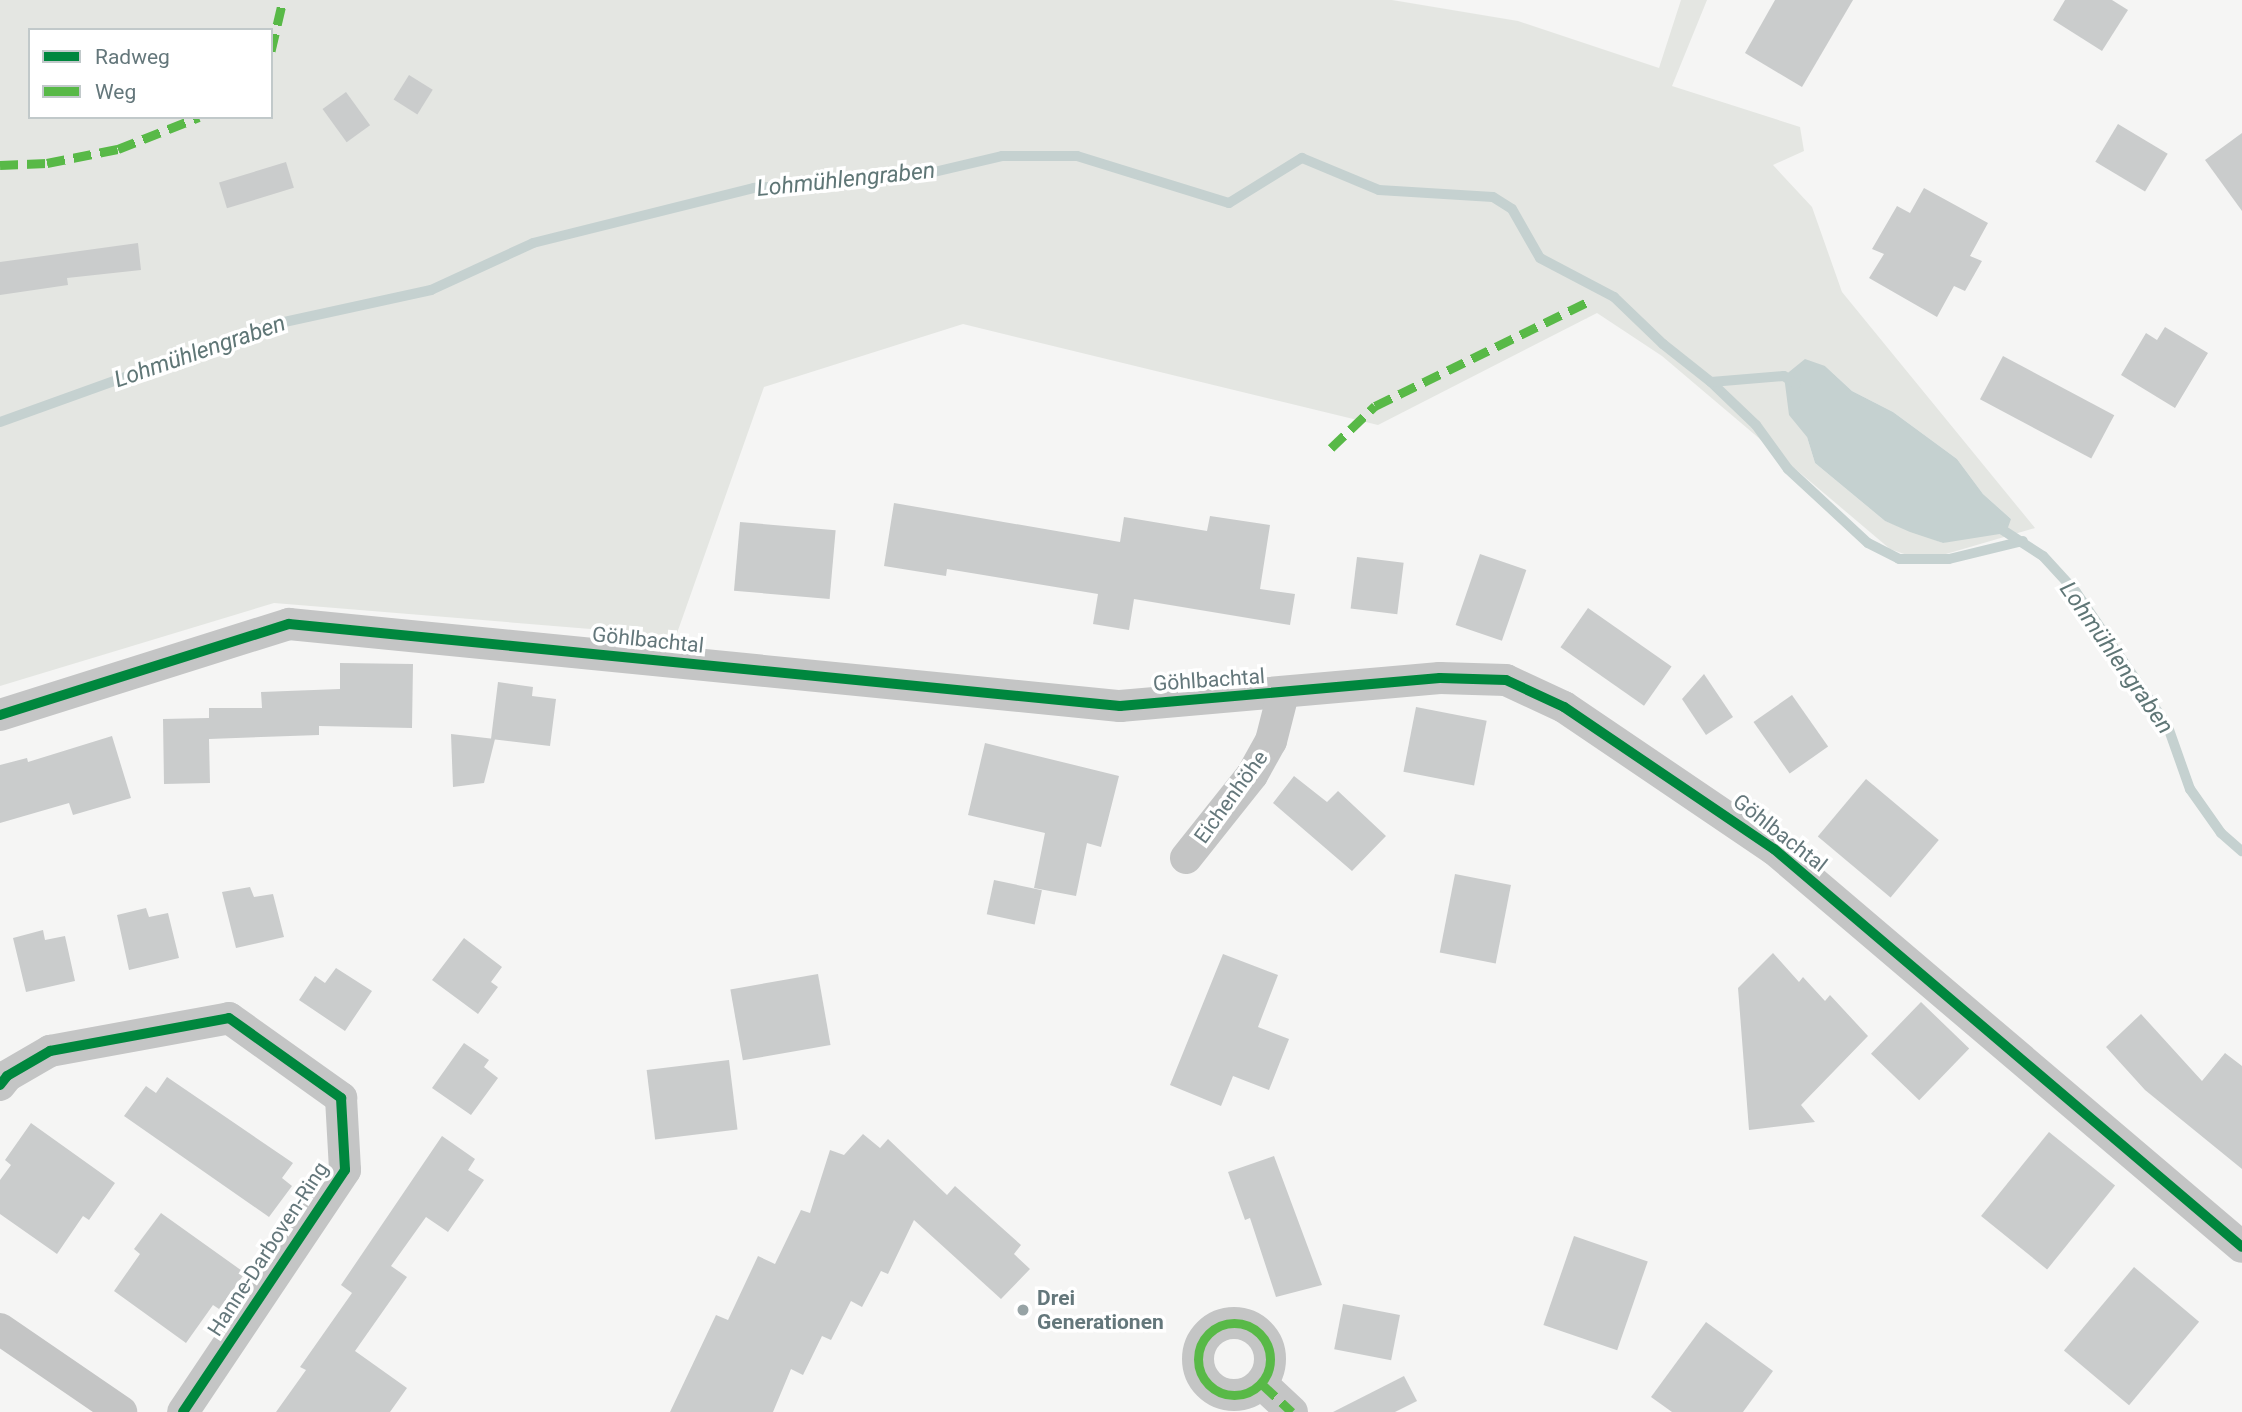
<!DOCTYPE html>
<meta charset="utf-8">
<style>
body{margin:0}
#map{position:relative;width:2242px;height:1412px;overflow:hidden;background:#f5f5f4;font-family:Roboto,sans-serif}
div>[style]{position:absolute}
.green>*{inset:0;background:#e4e6e2}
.water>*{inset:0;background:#c5d1d0}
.stream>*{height:10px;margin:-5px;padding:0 5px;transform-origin:5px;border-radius:5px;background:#c5d1d0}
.building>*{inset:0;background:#cacccc;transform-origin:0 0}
.minor>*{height:32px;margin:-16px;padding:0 16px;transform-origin:16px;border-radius:16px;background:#c4c5c5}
.minor>.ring{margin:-16px;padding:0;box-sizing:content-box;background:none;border:32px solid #c4c5c5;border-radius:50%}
.quiet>*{height:9px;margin-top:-4.5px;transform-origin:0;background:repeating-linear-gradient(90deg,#58b947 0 18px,transparent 0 27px)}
.quiet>.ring{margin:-4.5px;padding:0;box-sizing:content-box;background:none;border:9px solid #58b947;border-radius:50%}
.cycleway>*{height:10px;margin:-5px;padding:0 5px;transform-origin:5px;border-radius:5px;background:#00873e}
.dots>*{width:19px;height:19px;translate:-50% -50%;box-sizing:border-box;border:4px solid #fff;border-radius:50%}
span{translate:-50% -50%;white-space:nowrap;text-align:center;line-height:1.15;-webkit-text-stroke:7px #fff;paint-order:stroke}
.street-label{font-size:21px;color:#64777b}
.poi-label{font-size:21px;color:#64777b;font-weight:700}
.left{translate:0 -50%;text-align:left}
.water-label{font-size:23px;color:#5f7676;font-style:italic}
.legend{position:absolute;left:28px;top:28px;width:245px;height:91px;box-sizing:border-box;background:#fff;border:2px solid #c1c9ca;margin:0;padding:9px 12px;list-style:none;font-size:21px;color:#64777b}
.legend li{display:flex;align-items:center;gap:14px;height:35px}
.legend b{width:35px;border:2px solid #c1c9ca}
</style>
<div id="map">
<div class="green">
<i style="clip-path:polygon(evenodd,0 0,1392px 0,1518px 21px,1659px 68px,1681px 0,1707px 0,1672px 86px,1800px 127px,1804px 151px,1773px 165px,1812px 207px,1842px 292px,2035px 528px,1946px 554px,1907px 555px,1890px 549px,1662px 356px,1597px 313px,1378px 425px,963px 324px,764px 387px,676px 636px,274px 603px,0 686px,0 0,30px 30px,271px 30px,271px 117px,30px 117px,30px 30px,0 0,1825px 366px,1852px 391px,1893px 412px,1957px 459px,1983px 494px,2011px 519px,1943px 543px,1885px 521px,1815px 463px,1807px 437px,1825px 366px)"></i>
</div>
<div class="water">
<i style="clip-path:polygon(1805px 359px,1825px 366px,1852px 391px,1893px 412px,1957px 459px,1983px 494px,2011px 519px,2006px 533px,1943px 543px,1910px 532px,1885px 521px,1815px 463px,1807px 437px,1789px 415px,1784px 376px)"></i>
</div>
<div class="stream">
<i style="left:1711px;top:382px;width:62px;rotate:43.7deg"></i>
<i style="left:1756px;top:425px;width:54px;rotate:54deg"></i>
<i style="left:1788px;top:469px;width:109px;rotate:42.8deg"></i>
<i style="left:1868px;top:543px;width:35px;rotate:27deg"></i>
<i style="left:1899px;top:559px;width:50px"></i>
<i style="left:1949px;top:559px;width:76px;rotate:-13.7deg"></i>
<i style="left:0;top:422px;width:283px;rotate:-19.8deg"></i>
<i style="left:266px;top:326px;width:169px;rotate:-12.3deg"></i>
<i style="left:431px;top:290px;width:112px;rotate:-24.7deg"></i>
<i style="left:533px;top:243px;width:228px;rotate:-14deg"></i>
<i style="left:754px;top:188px;width:163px;rotate:-4.2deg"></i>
<i style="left:917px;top:176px;width:87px;rotate:-13.2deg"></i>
<i style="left:1002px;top:156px;width:75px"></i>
<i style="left:1077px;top:156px;width:159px;rotate:17.2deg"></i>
<i style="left:1229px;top:203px;width:86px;rotate:-31.7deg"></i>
<i style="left:1302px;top:158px;width:83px;rotate:22.6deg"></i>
<i style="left:1379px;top:190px;width:114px;rotate:3.5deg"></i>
<i style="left:1493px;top:197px;width:22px;rotate:32deg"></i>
<i style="left:1512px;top:209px;width:56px;rotate:60.3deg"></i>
<i style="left:1540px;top:258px;width:84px;rotate:27.8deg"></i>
<i style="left:1614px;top:297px;width:68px;rotate:43.8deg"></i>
<i style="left:1663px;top:344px;width:61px;rotate:38.4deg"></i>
<i style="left:1711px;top:382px;width:73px;rotate:-4.7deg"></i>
<i style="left:1784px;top:376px;width:14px;rotate:34deg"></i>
<i style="left:1995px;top:525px;width:57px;rotate:32.9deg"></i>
<i style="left:2043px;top:556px;width:49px;rotate:47.5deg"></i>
<i style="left:2076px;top:592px;width:163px;rotate:55.7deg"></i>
<i style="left:2168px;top:727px;width:66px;rotate:70.5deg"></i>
<i style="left:2190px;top:789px;width:54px;rotate:54.8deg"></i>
<i style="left:2221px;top:833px;width:28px;rotate:41deg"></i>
</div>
<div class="building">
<i style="clip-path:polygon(1775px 0,1853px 0,1802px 87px,1745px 53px)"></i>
<i style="clip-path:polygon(2065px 0,2112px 0,2128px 10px,2102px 51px,2053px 20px)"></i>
<i style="left:409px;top:75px;width:28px;height:29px;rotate:32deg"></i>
<i style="left:346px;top:92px;width:41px;height:29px;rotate:54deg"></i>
<i style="left:2118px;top:124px;width:58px;height:44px;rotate:31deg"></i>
<i style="clip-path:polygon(2242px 133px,2242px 211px,2205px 160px)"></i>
<i style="left:286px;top:162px;width:27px;height:70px;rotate:73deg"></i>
<i style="clip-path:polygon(1924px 188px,1988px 223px,1970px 256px,1982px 261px,1965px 291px,1954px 286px,1937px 317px,1869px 278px,1884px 254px,1872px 249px,1897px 206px,1910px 213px)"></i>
<i style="clip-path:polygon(138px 243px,141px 270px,67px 278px,68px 285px,0 295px,0 262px)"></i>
<i style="clip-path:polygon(2165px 327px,2208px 353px,2175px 408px,2121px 375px,2146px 333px,2157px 340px)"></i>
<i style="left:2003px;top:356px;width:126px;height:49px;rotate:28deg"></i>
<i style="clip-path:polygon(894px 503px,1120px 542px,1124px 517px,1207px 531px,1210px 516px,1270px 525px,1260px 589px,1295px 594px,1290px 625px,1134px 599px,1129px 630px,1093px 624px,1098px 594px,947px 569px,946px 576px,884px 566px)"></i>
<i style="left:740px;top:522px;width:96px;height:69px;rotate:5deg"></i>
<i style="left:1480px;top:554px;width:49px;height:75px;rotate:19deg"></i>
<i style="left:1357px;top:557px;width:47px;height:52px;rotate:7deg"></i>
<i style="left:1588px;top:608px;width:102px;height:48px;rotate:35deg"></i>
<i style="clip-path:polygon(340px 663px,413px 664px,412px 728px,319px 726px,319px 735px,209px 739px,210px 783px,164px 784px,163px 719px,209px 718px,209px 722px,209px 708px,262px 708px,261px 692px,340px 689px)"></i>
<i style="clip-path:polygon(1704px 674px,1733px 717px,1706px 735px,1682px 699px)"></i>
<i style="clip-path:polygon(498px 682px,533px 687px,532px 696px,556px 699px,550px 746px,491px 739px)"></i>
<i style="left:1792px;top:695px;width:63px;height:47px;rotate:55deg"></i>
<i style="left:1416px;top:707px;width:72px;height:66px;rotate:11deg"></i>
<i style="clip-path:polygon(451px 734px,495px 739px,484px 783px,453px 787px)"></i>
<i style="clip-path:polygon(112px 736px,131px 798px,73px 815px,69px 803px,0 823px,0 765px,27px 758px,28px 762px)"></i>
<i style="clip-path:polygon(985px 743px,1119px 776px,1101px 847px,1087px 843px,1076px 896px,1034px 888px,1045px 833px,968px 815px)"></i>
<i style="clip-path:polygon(1294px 776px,1327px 802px,1338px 791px,1386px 836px,1352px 871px,1273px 803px)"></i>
<i style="left:1866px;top:779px;width:95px;height:75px;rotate:40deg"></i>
<i style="left:1455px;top:874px;width:57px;height:80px;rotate:11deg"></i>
<i style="left:994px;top:880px;width:49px;height:35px;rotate:12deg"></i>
<i style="clip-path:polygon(250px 887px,254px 897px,273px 894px,284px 937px,236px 948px,222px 892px)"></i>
<i style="clip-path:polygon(146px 908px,149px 917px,168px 913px,179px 958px,129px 970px,117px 915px)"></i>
<i style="clip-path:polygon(43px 930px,45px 940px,65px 936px,75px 981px,26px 992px,13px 938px)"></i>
<i style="clip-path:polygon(464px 938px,502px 967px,491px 982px,498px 987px,478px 1014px,432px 980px)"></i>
<i style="clip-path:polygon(1773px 953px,1799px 982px,1803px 977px,1825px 1001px,1830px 995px,1868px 1036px,1801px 1105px,1815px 1122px,1749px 1130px,1738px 988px)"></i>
<i style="clip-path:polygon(1223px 954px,1278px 975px,1258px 1027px,1289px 1039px,1269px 1090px,1233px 1076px,1221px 1106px,1170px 1085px)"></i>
<i style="clip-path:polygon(336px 968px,372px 991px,345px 1031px,299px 1000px,315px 976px,325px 983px)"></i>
<i style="left:818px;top:974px;width:72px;height:89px;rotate:80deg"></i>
<i style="left:1921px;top:1002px;width:67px;height:72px;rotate:44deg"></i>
<i style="clip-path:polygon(2141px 1014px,2202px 1081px,2225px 1053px,2242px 1066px,2242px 1169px,2145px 1090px,2106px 1047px)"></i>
<i style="clip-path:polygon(464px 1043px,489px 1060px,484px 1067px,498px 1078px,471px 1115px,432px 1088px)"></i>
<i style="left:729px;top:1060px;width:70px;height:83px;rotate:83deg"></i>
<i style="clip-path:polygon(167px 1077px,293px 1163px,282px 1178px,292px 1186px,269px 1217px,124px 1116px,146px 1086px,156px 1093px)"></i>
<i style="clip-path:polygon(31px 1123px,115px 1183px,89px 1220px,83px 1216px,57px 1254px,0 1214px,0 1180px,11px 1165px,5px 1160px)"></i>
<i style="left:2049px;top:1132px;width:85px;height:108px;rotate:39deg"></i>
<i style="clip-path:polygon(863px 1134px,880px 1148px,888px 1139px,947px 1195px,955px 1186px,1021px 1245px,1014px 1254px,1030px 1269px,1001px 1299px,914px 1220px,888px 1274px,881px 1271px,862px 1307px,851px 1301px,831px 1340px,822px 1336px,803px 1375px,791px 1369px,773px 1412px,670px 1412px,716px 1315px,728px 1320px,758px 1256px,775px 1264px,801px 1210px,810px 1213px,830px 1150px,844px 1155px)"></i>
<i style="clip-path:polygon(442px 1136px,475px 1159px,468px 1170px,484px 1180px,448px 1232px,426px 1217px,391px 1266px,407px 1277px,355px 1351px,407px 1388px,390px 1412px,276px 1412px,306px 1370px,300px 1367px,352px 1293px,341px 1285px)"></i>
<i style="clip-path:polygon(1274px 1156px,1322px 1285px,1276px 1297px,1250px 1218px,1245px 1220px,1228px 1172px)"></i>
<i style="clip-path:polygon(161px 1213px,245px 1273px,219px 1309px,213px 1305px,186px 1343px,114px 1291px,140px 1254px,134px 1249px)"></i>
<i style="left:1574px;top:1236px;width:78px;height:94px;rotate:19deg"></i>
<i style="left:2134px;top:1267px;width:85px;height:109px;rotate:40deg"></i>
<i style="left:1343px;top:1304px;width:58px;height:46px;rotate:11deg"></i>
<i style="clip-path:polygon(1706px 1322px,1773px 1371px,1743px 1412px,1672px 1412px,1651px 1397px)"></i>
<i style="clip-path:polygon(1404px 1376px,1417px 1401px,1395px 1412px,1333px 1412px)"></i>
</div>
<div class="minor">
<i style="left:0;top:715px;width:303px;rotate:-17.5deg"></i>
<i style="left:289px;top:624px;width:835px;rotate:5.64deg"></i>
<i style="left:1120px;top:706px;width:321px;rotate:-5deg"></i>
<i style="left:1440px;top:678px;width:66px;rotate:1.7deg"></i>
<i style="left:1506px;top:680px;width:64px;rotate:25deg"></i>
<i style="left:1564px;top:707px;width:254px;rotate:34.1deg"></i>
<i style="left:1774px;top:849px;width:614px;rotate:40.38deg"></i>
<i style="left:1186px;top:858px;width:106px;rotate:-51.5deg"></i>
<i style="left:1252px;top:775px;width:39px;rotate:-61deg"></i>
<i style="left:1271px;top:741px;width:49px;rotate:-75.7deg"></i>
<i style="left:0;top:1085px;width:11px;rotate:-52deg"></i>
<i style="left:7px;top:1076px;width:50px;rotate:-30.2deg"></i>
<i style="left:50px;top:1051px;width:182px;rotate:-10.4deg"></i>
<i style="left:229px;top:1018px;width:138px;rotate:35.5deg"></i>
<i style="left:341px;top:1098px;width:72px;rotate:86.8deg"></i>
<i style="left:345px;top:1170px;width:291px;rotate:123.8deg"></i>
<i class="ring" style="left:1198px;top:1323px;width:40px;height:40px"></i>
<i style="left:0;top:1329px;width:147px;rotate:34.4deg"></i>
<i style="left:1262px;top:1384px;width:41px;rotate:43deg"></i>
</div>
<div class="quiet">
<i style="left:271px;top:51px;width:52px;rotate:-76.8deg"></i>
<i style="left:0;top:165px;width:47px;rotate:-2.4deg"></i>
<i style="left:47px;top:163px;width:72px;rotate:-11.2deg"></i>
<i style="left:118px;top:149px;width:87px;rotate:-21.6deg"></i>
<i style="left:1331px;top:448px;width:61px;rotate:-43.7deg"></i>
<i style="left:1375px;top:406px;width:241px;rotate:-26.1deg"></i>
<i class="ring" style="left:1198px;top:1323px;width:63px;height:63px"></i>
<i style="left:1262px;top:1384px;width:41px;rotate:43deg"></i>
</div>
<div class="cycleway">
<i style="left:0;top:715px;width:303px;rotate:-17.5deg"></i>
<i style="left:289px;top:624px;width:835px;rotate:5.64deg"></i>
<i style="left:1120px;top:706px;width:321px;rotate:-5deg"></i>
<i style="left:1440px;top:678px;width:66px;rotate:1.7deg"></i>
<i style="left:1506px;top:680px;width:64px;rotate:25deg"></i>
<i style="left:1564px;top:707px;width:254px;rotate:34.1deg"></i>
<i style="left:1774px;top:849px;width:614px;rotate:40.38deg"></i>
<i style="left:0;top:1085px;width:11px;rotate:-52deg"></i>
<i style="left:7px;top:1076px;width:50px;rotate:-30.2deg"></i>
<i style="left:50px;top:1051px;width:182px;rotate:-10.4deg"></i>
<i style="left:229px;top:1018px;width:138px;rotate:35.5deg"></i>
<i style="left:341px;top:1098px;width:72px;rotate:86.8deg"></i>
<i style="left:345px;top:1170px;width:291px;rotate:123.8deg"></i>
</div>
<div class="dots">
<i style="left:1023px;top:1310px;background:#97a3a5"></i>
</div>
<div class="street-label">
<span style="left:648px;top:640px;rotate:6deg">Göhlbachtal</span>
<span style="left:1209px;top:680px;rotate:-4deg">Göhlbachtal</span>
<span style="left:1231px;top:797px;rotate:-54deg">Eichenhöhe</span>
<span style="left:1780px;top:833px;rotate:38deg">Göhlbachtal</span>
<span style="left:268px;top:1249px;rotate:-57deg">Hanne-Darboven-Ring</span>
</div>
<div class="poi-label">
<span class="left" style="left:1037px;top:1310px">Drei<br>Generationen</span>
</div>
<div class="water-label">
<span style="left:846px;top:180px;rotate:-6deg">Lohmühlengraben</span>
<span style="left:200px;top:352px;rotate:-19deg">Lohmühlengraben</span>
<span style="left:2116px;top:658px;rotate:55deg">Lohmühlengraben</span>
</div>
<ul class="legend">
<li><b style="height:9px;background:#00873e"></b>Radweg</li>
<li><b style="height:9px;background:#58b947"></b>Weg</li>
</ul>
</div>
